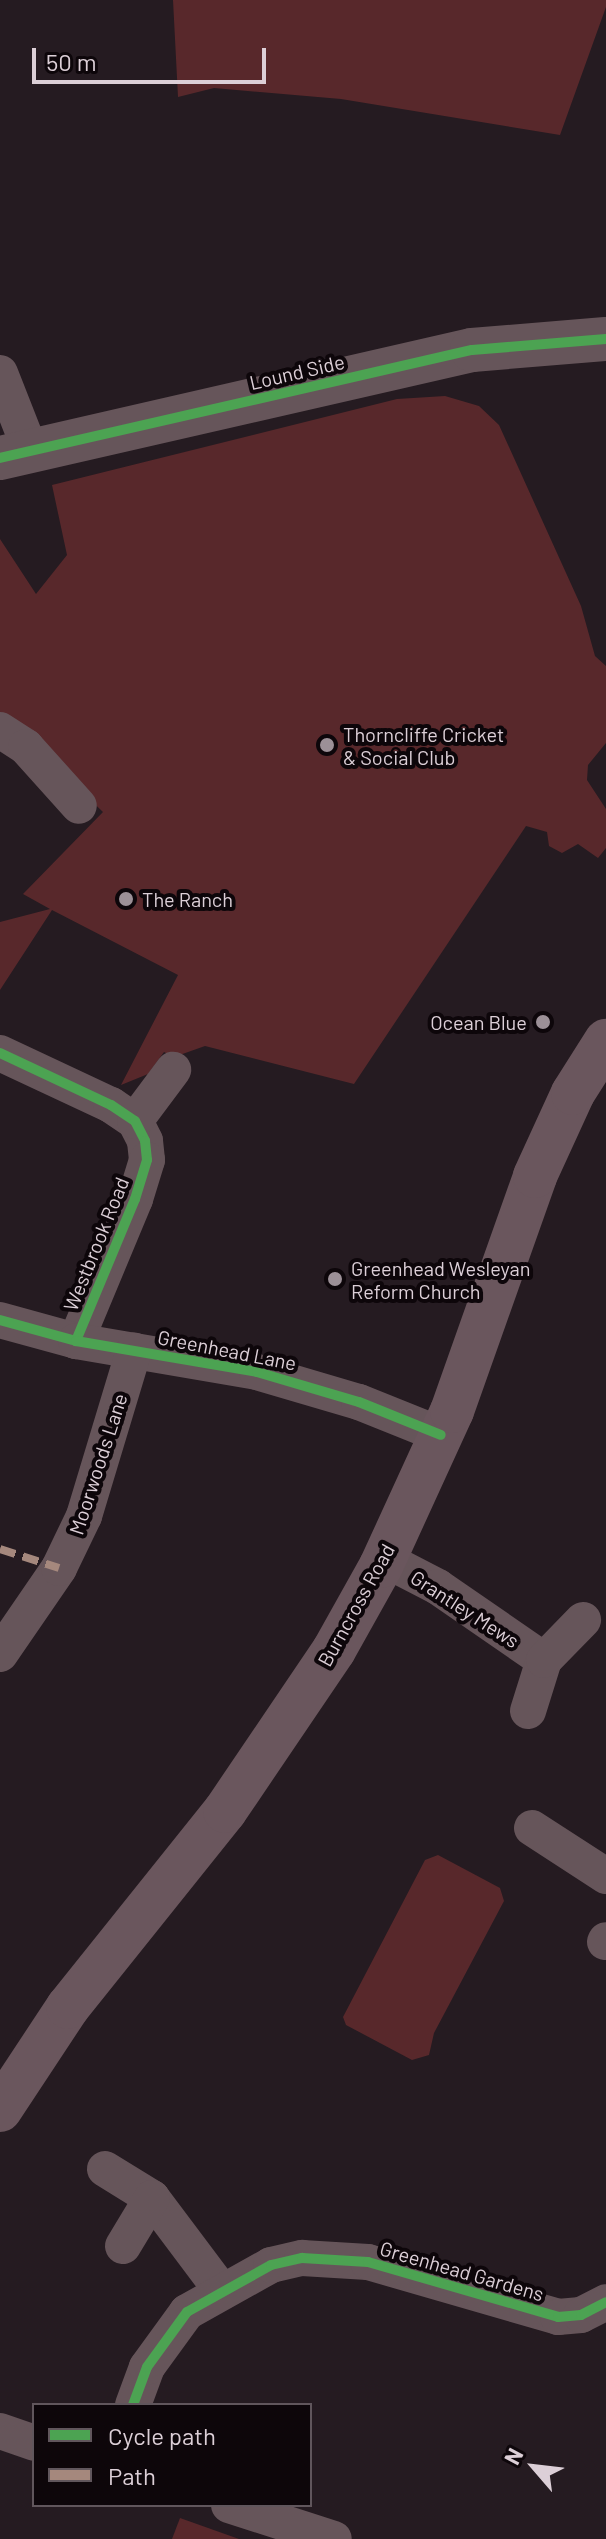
<!DOCTYPE html>
<style>
body{margin:0}
#map{position:relative;width:606px;height:2539px;overflow:hidden;background:#251b21;font-family:Barlow,sans-serif}
div>[style]{position:absolute}
.green>*{inset:0;background:#58282b}
.minor>*{height:36px;margin:-18px;padding:0 18px;transform-origin:18px;border-radius:18px;background:#66555a}
.tertiary>*{height:44px;margin:-22px;padding:0 22px;transform-origin:22px;border-radius:22px;background:#66555a}
.secondary>*{height:44px;margin:-22px;padding:0 22px;transform-origin:22px;border-radius:22px;background:#6a565d}
.quiet>*{height:8px;margin-top:-4px;transform-origin:0;background:repeating-linear-gradient(90deg,#a5887d 0 16px,transparent 0 24px)}
.cycleway>*{height:10px;margin:-5px;padding:0 5px;transform-origin:5px;border-radius:5px;background:#4ca352}
.dots>*{width:22px;height:22px;translate:-50% -50%;box-sizing:border-box;border:4px solid #0d060a;border-radius:50%}
span{translate:-50% -50%;white-space:nowrap;text-align:center;line-height:1.15;-webkit-text-stroke:8px #0d060a;paint-order:stroke}
.street-label{font-size:20px;color:#dccfd7}
.poi-label{font-size:20px;color:#dccfd7}
.left{translate:0 -50%;text-align:left}
.right{translate:-100% -50%;text-align:right}
.legend{position:absolute;left:32px;top:2403px;width:280px;height:104px;box-sizing:border-box;background:#0d060a;border:2px solid #60565c;margin:0;padding:10px 14px;list-style:none;font-size:24px;color:#dccfd7}
.legend li{display:flex;align-items:center;gap:16px;height:40px}
.legend b{width:40px;border:2px solid #60565c}
.north{position:absolute;left:494px;top:2427px;width:80px;height:80px;-webkit-text-stroke:6px #0d060a;paint-order:stroke;rotate:298deg;font-size:22px;font-weight:700;line-height:32px;text-align:center;color:#dccfd7}
.north::after{content:'';display:block;margin:auto;width:28px;height:36px;background:#dccfd7;clip-path:polygon(50% 0,100% 100%,50% 72%,0 100%)}
.scale{position:absolute;left:32px;top:48px;width:234px;height:36px;box-sizing:border-box;border:4px solid #dccfd7;border-top:0;padding-left:10px;font-size:24px;line-height:28px;white-space:nowrap;color:#dccfd7;-webkit-text-stroke:6px #0d060a;paint-order:stroke}
</style>
<div id="map">
<div class="green">
<i style="clip-path:polygon(173px 0,606px 0,606px 7px,560px 135px,341px 99px,214px 88px,178px 97px)"></i>
<i style="clip-path:polygon(445px 396px,479px 406px,499px 425px,581px 606px,595px 656px,606px 666px,606px 743px,588px 765px,587px 780px,606px 809px,606px 848px,598px 858px,578px 844px,562px 853px,549px 846px,547px 832px,526px 826px,354px 1084px,205px 1046px,174px 1057px,164px 1052px,148px 1074px,121px 1085px,178px 975px,52px 910px,0 990px,0 922px,50px 909px,23px 894px,103px 812px,0 713px,0 539px,36px 594px,67px 555px,52px 485px,397px 399px)"></i>
<i style="clip-path:polygon(438px 1855px,500px 1888px,504px 1901px,434px 2033px,429px 2055px,412px 2060px,346px 2025px,343px 2017px,425px 1860px)"></i>
<i style="clip-path:polygon(180px 2518px,239px 2539px,172px 2539px)"></i>
</div>
<div class="minor">
<i style="left:0;top:373px;width:85px;rotate:68.6deg"></i>
<i style="left:0;top:730px;width:31px;rotate:33deg"></i>
<i style="left:26px;top:747px;width:79px;rotate:48.1deg"></i>
<i style="left:0;top:1053px;width:123px;rotate:25.1deg"></i>
<i style="left:111px;top:1105px;width:29px;rotate:34deg"></i>
<i style="left:135px;top:1121px;width:22px;rotate:63deg"></i>
<i style="left:145px;top:1141px;width:19px;rotate:84deg"></i>
<i style="left:147px;top:1160px;width:41px;rotate:107.1deg"></i>
<i style="left:135px;top:1199px;width:154px;rotate:112.6deg"></i>
<i style="left:135px;top:1121px;width:64px;rotate:-53.3deg"></i>
<i style="left:0;top:1320px;width:79px;rotate:15.4deg"></i>
<i style="left:76px;top:1341px;width:184px;rotate:9.7deg"></i>
<i style="left:257px;top:1372px;width:106px;rotate:16.4deg"></i>
<i style="left:359px;top:1402px;width:88px;rotate:21.9deg"></i>
<i style="left:384px;top:1559px;width:61px;rotate:27.4deg"></i>
<i style="left:438px;top:1587px;width:129px;rotate:34.6deg"></i>
<i style="left:0;top:1654px;width:104px;rotate:-55.5deg"></i>
<i style="left:59px;top:1568px;width:58px;rotate:-64.3deg"></i>
<i style="left:84px;top:1516px;width:173px;rotate:-73.2deg"></i>
<i style="left:528px;top:1711px;width:53px;rotate:-72.6deg"></i>
<i style="left:544px;top:1660px;width:56px;rotate:-45.7deg"></i>
<i style="left:532px;top:1828px;width:88px;rotate:33deg"></i>
<i style="left:605px;top:1942px;width:2px;rotate:-63deg"></i>
<i style="left:105px;top:2169px;width:55px;rotate:31.7deg"></i>
<i style="left:152px;top:2198px;width:115px;rotate:53.1deg"></i>
<i style="left:123px;top:2246px;width:56px;rotate:-58.9deg"></i>
<i style="left:133px;top:2405px;width:40px;rotate:-69.8deg"></i>
<i style="left:147px;top:2367px;width:68px;rotate:-54deg"></i>
<i style="left:187px;top:2312px;width:96px;rotate:-29.2deg"></i>
<i style="left:271px;top:2265px;width:32px;rotate:-13deg"></i>
<i style="left:302px;top:2258px;width:66px;rotate:3.5deg"></i>
<i style="left:368px;top:2262px;width:198px;rotate:16.1deg"></i>
<i style="left:558px;top:2317px;width:23px;rotate:-5deg"></i>
<i style="left:581px;top:2315px;width:28px;rotate:-27deg"></i>
<i style="left:0;top:2431px;width:36px;rotate:19deg"></i>
<i style="left:229px;top:2505px;width:110px;rotate:17.9deg"></i>
</div>
<div class="tertiary">
<i style="left:0;top:458px;width:484px;rotate:-12.9deg"></i>
<i style="left:472px;top:350px;width:134px;rotate:-4.7deg"></i>
</div>
<div class="secondary">
<i style="left:0;top:2110px;width:123px;rotate:-56.6deg"></i>
<i style="left:68px;top:2007px;width:251px;rotate:-51.3deg"></i>
<i style="left:225px;top:1811px;width:194px;rotate:-55.9deg"></i>
<i style="left:334px;top:1650px;width:96px;rotate:-60.8deg"></i>
<i style="left:381px;top:1566px;width:170px;rotate:-65.4deg"></i>
<i style="left:452px;top:1411px;width:249px;rotate:-70.5deg"></i>
<i style="left:535px;top:1176px;width:91px;rotate:-65.4deg"></i>
<i style="left:573px;top:1093px;width:62px;rotate:-57.6deg"></i>
</div>
<div class="quiet">
<i style="left:0;top:1549px;width:62px;rotate:17.9deg"></i>
</div>
<div class="cycleway">
<i style="left:0;top:458px;width:484px;rotate:-12.9deg"></i>
<i style="left:472px;top:350px;width:134px;rotate:-4.7deg"></i>
<i style="left:0;top:1053px;width:123px;rotate:25.1deg"></i>
<i style="left:111px;top:1105px;width:29px;rotate:34deg"></i>
<i style="left:135px;top:1121px;width:22px;rotate:63deg"></i>
<i style="left:145px;top:1141px;width:19px;rotate:84deg"></i>
<i style="left:147px;top:1160px;width:41px;rotate:107.1deg"></i>
<i style="left:135px;top:1199px;width:154px;rotate:112.6deg"></i>
<i style="left:0;top:1320px;width:79px;rotate:15.4deg"></i>
<i style="left:76px;top:1341px;width:184px;rotate:9.7deg"></i>
<i style="left:257px;top:1372px;width:106px;rotate:16.4deg"></i>
<i style="left:359px;top:1402px;width:88px;rotate:21.9deg"></i>
<i style="left:133px;top:2405px;width:40px;rotate:-69.8deg"></i>
<i style="left:147px;top:2367px;width:68px;rotate:-54deg"></i>
<i style="left:187px;top:2312px;width:96px;rotate:-29.2deg"></i>
<i style="left:271px;top:2265px;width:32px;rotate:-13deg"></i>
<i style="left:302px;top:2258px;width:66px;rotate:3.5deg"></i>
<i style="left:368px;top:2262px;width:198px;rotate:16.1deg"></i>
<i style="left:558px;top:2317px;width:23px;rotate:-5deg"></i>
<i style="left:581px;top:2315px;width:28px;rotate:-27deg"></i>
</div>
<div class="dots">
<i style="left:327px;top:745px;background:#9c9097"></i>
<i style="left:126px;top:899px;background:#9c9097"></i>
<i style="left:543px;top:1022px;background:#9c9097"></i>
<i style="left:335px;top:1279px;background:#9c9097"></i>
</div>
<div class="street-label">
<span style="left:297px;top:372px;rotate:-13deg">Lound Side</span>
<span style="left:96px;top:1244px;rotate:-68deg">Westbrook Road</span>
<span style="left:227px;top:1350px;rotate:11deg">Greenhead Lane</span>
<span style="left:98px;top:1464px;rotate:-72deg">Moorwoods Lane</span>
<span style="left:356px;top:1605px;rotate:-61deg">Burncross Road</span>
<span style="left:465px;top:1609px;rotate:33deg">Grantley Mews</span>
<span style="left:462px;top:2271px;rotate:16deg">Greenhead Gardens</span>
</div>
<div class="poi-label">
<span class="left" style="left:343px;top:746px">Thorncliffe Cricket<br>&amp; Social Club</span>
<span class="left" style="left:142px;top:899px">The Ranch</span>
<span class="right" style="left:527px;top:1022px">Ocean Blue</span>
<span class="left" style="left:351px;top:1280px">Greenhead Wesleyan<br>Reform Church</span>
</div>
<ul class="legend">
<li><b style="height:10px;background:#4ca352"></b>Cycle path</li>
<li><b style="height:10px;background:#a5887d"></b>Path</li>
</ul>
<div class="north">N</div>
<div class="scale">50 m</div>
</div>
